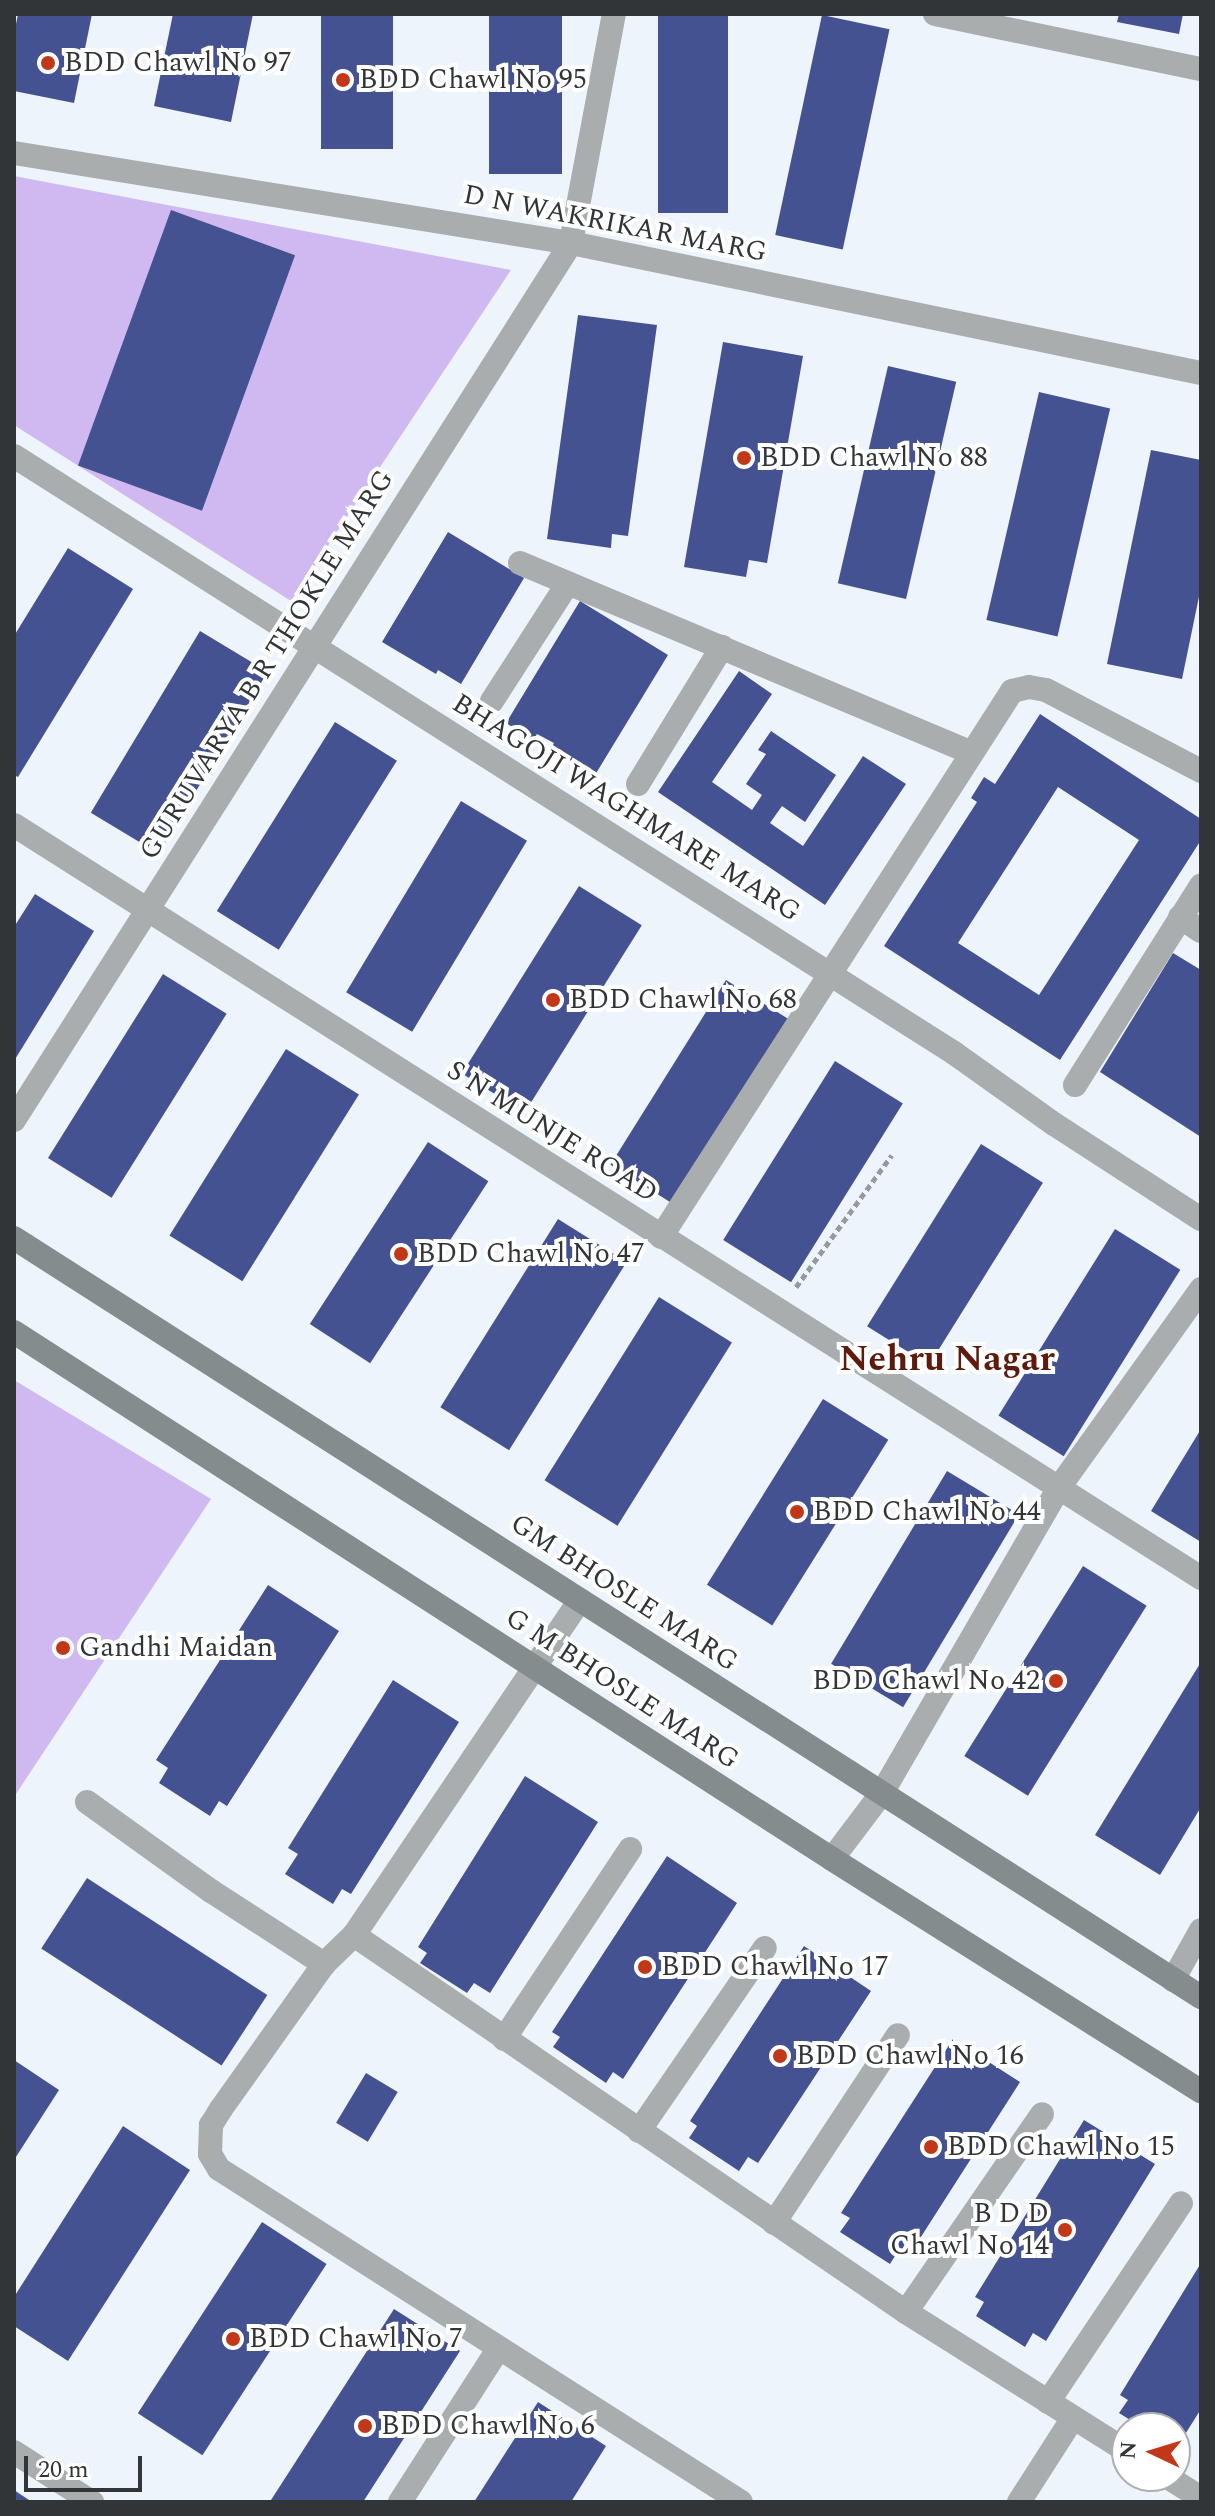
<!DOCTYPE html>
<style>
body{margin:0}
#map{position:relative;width:1215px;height:2516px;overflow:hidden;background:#edf4fb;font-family:Spectral,serif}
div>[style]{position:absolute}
.green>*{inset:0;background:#cfb9f0}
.building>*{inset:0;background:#445292;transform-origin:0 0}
.path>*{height:5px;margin-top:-2.5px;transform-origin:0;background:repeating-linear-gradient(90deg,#959a9e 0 6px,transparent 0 10px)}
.street>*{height:24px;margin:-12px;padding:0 12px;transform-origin:12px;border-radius:12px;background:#a9adae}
.secondary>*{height:24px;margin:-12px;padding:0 12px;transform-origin:12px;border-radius:12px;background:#858c8d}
.dots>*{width:22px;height:22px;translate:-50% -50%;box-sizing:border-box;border:4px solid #fff;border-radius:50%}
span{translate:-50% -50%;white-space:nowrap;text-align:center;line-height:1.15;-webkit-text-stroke:8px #fff;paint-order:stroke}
.poi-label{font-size:28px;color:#323537}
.left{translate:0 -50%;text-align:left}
.right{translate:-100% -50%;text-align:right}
.street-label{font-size:28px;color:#323537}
.district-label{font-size:36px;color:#5e1b0d;font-weight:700}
.frame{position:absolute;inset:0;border:16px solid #323537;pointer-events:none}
.north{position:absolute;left:1111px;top:2412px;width:80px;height:80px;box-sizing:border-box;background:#fff;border:2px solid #adaeaf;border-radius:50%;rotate:274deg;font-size:22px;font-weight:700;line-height:32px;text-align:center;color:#323537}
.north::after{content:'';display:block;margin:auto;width:28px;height:36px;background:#c13717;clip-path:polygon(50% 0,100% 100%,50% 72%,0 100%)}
.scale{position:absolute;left:24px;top:2456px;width:118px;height:36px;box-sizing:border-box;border:4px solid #323537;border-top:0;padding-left:10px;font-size:24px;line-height:28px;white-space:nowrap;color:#323537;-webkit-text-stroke:6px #fff;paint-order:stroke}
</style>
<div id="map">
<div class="green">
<i style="clip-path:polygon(14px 176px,511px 270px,291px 601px,14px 425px)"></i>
<i style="clip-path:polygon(14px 1380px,211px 1499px,14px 1797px)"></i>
</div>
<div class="building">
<i style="clip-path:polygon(18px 14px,92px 14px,74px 103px,14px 91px,14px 34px)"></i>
<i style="clip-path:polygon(173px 14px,253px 14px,231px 122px,154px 106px)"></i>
<i style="left:321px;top:14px;width:72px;height:135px"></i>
<i style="left:489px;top:14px;width:73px;height:160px"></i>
<i style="left:658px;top:14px;width:70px;height:199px"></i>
<i style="clip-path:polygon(1119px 14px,1183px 14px,1179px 34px,1117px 22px)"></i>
<i style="left:822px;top:15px;width:69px;height:225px;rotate:12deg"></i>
<i style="left:171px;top:210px;width:132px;height:272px;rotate:20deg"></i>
<i style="clip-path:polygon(578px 315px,657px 325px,628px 536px,612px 534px,611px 548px,547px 539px)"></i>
<i style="clip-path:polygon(723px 342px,803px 356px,767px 563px,749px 560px,746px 577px,684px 567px)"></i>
<i style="left:888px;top:366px;width:70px;height:223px;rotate:13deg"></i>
<i style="left:1039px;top:392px;width:73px;height:234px;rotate:13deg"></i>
<i style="clip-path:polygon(1151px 450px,1201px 460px,1201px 587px,1182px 679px,1107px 664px)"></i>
<i style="clip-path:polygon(448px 532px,524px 578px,461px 684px,438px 670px,436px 674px,382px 642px)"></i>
<i style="clip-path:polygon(68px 548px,133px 589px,18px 777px,14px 775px,14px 636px)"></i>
<i style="clip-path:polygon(580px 601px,668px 655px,595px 775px,551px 749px,554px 743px,537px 734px,533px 740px,506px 723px)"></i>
<i style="left:200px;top:631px;width:79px;height:212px;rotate:31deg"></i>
<i style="clip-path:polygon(739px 671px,772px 694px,712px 782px,752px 810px,762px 795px,746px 784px,766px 754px,758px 750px,771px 731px,836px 775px,805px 822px,782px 806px,770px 823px,803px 846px,863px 756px,906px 784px,825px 905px,658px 792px)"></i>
<i style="clip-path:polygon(evenodd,1040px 714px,1201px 819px,1201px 840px,1060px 1060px,884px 946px,977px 802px,971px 798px,984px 777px,995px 784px,1040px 714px,1058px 787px,1139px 840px,1039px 995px,958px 943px,1058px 787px)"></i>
<i style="left:335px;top:722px;width:73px;height:223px;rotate:32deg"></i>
<i style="left:461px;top:801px;width:77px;height:223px;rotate:31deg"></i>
<i style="left:579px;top:886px;width:74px;height:221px;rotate:32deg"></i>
<i style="clip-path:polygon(35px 894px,94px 931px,14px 1061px,14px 927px)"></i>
<i style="clip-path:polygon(1173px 953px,1201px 970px,1201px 1137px,1100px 1072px)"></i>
<i style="left:163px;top:974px;width:75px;height:217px;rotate:32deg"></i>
<i style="left:726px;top:980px;width:73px;height:218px;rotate:32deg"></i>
<i style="left:286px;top:1049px;width:86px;height:220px;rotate:32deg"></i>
<i style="left:835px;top:1061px;width:80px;height:211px;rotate:32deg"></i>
<i style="left:428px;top:1142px;width:72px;height:217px;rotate:33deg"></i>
<i style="left:981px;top:1144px;width:73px;height:215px;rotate:32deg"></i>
<i style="left:558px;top:1219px;width:81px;height:222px;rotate:32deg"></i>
<i style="left:1115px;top:1229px;width:77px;height:220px;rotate:32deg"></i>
<i style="left:659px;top:1297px;width:86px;height:216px;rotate:32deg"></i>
<i style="left:823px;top:1399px;width:77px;height:219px;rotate:32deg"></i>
<i style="clip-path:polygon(1201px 1429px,1201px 1542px,1151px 1511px)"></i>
<i style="left:947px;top:1471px;width:84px;height:225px;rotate:31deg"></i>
<i style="left:1083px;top:1566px;width:75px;height:224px;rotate:32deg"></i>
<i style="clip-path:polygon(268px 1585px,339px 1631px,227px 1806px,219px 1801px,210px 1816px,159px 1783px,168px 1768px,156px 1760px)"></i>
<i style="clip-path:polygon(1201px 1662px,1201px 1807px,1160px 1875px,1095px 1835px)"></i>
<i style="clip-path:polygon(393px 1680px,459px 1722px,351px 1894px,342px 1889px,333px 1904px,285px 1874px,298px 1854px,288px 1848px)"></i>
<i style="clip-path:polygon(525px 1776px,598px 1822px,490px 1993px,474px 1983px,467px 1993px,420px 1963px,427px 1953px,418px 1947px)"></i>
<i style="clip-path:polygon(667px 1856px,737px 1903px,623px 2079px,613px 2072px,606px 2083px,553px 2047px,560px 2037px,552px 2032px)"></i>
<i style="left:87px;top:1878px;width:215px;height:84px;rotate:33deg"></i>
<i style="clip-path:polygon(804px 1946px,871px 1991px,758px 2163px,748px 2157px,739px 2171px,689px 2138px,697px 2126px,690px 2121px)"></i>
<i style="clip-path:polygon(953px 2039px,1020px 2082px,910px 2254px,900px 2248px,890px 2264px,840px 2232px,850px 2218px,841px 2213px)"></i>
<i style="clip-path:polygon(14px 2060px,59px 2090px,14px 2160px)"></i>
<i style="left:366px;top:2073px;width:37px;height:58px;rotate:31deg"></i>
<i style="clip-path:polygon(1084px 2120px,1155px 2164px,1046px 2341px,1033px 2333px,1025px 2347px,976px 2316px,984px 2302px,975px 2297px)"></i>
<i style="clip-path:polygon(123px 2126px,190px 2170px,68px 2361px,14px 2326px,14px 2297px)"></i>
<i style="left:262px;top:2222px;width:77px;height:228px;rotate:33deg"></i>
<i style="clip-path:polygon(1201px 2263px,1201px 2409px,1184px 2436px,1175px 2428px,1143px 2428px,1119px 2413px,1128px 2400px,1120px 2395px)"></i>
<i style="clip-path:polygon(394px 2309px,460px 2351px,363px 2502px,273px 2502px,271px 2500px)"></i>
<i style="clip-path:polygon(538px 2402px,606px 2446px,571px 2502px,474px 2502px)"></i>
<i style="clip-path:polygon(14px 2490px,32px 2502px,14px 2502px)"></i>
</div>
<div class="path">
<i style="left:796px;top:1287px;width:163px;rotate:-54deg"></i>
</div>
<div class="street">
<i style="left:935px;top:14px;width:272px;rotate:11.7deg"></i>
<i style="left:14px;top:153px;width:564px;rotate:9.18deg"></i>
<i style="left:571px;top:243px;width:643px;rotate:11.66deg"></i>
<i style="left:14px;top:456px;width:1114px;rotate:32.42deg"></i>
<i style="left:954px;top:1053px;width:123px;rotate:35.4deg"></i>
<i style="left:1054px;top:1124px;width:175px;rotate:32.9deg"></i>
<i style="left:520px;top:563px;width:490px;rotate:22.8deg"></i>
<i style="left:492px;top:701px;width:140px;rotate:-57.2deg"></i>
<i style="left:638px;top:784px;width:161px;rotate:-58.5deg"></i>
<i style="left:14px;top:825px;width:1406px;rotate:32.39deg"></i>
<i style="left:1180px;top:917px;width:25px;rotate:34deg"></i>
<i style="left:1075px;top:1085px;width:236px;rotate:-57.7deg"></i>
<i style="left:14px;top:1120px;width:1039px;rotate:-57.58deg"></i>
<i style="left:571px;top:243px;width:233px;rotate:-79.4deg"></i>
<i style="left:661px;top:1237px;width:649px;rotate:-57.26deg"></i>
<i style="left:1012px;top:691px;width:17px;rotate:-13deg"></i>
<i style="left:1029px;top:687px;width:17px;rotate:10deg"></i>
<i style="left:1046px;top:690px;width:175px;rotate:27.6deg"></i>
<i style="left:580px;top:1600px;width:404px;rotate:124deg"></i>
<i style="left:354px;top:1935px;width:42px;rotate:136deg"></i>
<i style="left:324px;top:1964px;width:178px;rotate:125.4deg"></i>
<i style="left:221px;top:2109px;width:19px;rotate:122deg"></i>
<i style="left:211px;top:2125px;width:29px;rotate:92deg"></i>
<i style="left:210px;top:2154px;width:17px;rotate:59deg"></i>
<i style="left:219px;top:2169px;width:619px;rotate:32.54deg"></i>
<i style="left:87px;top:1802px;width:153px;rotate:35.7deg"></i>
<i style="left:211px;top:1891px;width:135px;rotate:32.9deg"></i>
<i style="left:832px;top:1859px;width:83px;rotate:-52.9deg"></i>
<i style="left:882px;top:1793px;width:351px;rotate:-59.9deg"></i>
<i style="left:1058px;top:1489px;width:246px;rotate:-54.4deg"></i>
<i style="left:354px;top:1935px;width:668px;rotate:34.33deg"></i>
<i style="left:906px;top:2312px;width:261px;rotate:32.2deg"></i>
<i style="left:1173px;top:1980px;width:57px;rotate:-60.8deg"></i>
<i style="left:504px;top:2039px;width:228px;rotate:-56.4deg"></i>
<i style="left:639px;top:2131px;width:222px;rotate:-55.5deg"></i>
<i style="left:774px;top:2223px;width:225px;rotate:-56.6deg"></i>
<i style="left:906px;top:2312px;width:240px;rotate:-55.5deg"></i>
<i style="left:1048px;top:2402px;width:239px;rotate:-56.2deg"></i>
<i style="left:14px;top:2452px;width:93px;rotate:32.7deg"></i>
<i style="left:1166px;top:2476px;width:41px;rotate:32.2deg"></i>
<i style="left:400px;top:2502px;width:183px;rotate:-57.3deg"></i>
<i style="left:1019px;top:2502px;width:100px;rotate:-57.3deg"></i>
</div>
<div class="secondary">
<i style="left:14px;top:1238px;width:1409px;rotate:32.6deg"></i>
<i style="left:14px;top:1332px;width:973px;rotate:32.79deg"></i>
<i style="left:832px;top:1859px;width:436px;rotate:32.2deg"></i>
</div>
<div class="dots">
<i style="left:48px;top:63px;background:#c13717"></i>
<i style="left:343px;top:80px;background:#c13717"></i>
<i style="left:744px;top:458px;background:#c13717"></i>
<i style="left:553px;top:1000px;background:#c13717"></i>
<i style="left:401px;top:1254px;background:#c13717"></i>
<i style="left:797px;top:1512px;background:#c13717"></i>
<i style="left:63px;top:1648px;background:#c13717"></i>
<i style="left:1056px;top:1681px;background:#c13717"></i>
<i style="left:645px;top:1967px;background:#c13717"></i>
<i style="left:780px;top:2056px;background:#c13717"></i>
<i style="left:931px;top:2147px;background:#c13717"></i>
<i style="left:1065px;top:2230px;background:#c13717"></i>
<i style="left:233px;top:2339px;background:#c13717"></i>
<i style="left:365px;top:2426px;background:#c13717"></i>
</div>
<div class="poi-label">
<span class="left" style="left:64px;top:63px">BDD Chawl No 97</span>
<span class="left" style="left:359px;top:80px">BDD Chawl No 95</span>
<span class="left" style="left:760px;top:458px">BDD Chawl No 88</span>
<span class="left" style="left:569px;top:1000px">BDD Chawl No 68</span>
<span class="left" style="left:417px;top:1254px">BDD Chawl No 47</span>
<span class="left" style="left:813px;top:1512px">BDD Chawl No 44</span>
<span class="left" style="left:79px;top:1648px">Gandhi Maidan</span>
<span class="right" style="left:1040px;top:1681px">BDD Chawl No 42</span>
<span class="left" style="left:661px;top:1967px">BDD Chawl No 17</span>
<span class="left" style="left:796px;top:2056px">BDD Chawl No 16</span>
<span class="left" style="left:947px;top:2147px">BDD Chawl No 15</span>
<span class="right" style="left:1049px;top:2230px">B D D<br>Chawl No 14</span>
<span class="left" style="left:249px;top:2339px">BDD Chawl No 7</span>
<span class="left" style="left:381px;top:2426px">BDD Chawl No 6</span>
</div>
<div class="street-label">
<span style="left:615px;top:224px;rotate:11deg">D N WAKRIKAR MARG</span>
<span style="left:267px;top:665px;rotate:-58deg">GURUVARYA B R THOKLE MARG</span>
<span style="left:626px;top:808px;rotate:32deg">BHAGOJI WAGHMARE MARG</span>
<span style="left:552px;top:1132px;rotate:32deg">S N MUNJE ROAD</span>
<span style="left:624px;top:1593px;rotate:33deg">GM BHOSLE MARG</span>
<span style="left:622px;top:1689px;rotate:33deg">G M BHOSLE MARG</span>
</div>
<div class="district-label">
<span style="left:947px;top:1360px">Nehru Nagar</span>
</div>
<div class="frame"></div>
<div class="north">N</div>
<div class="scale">20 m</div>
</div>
